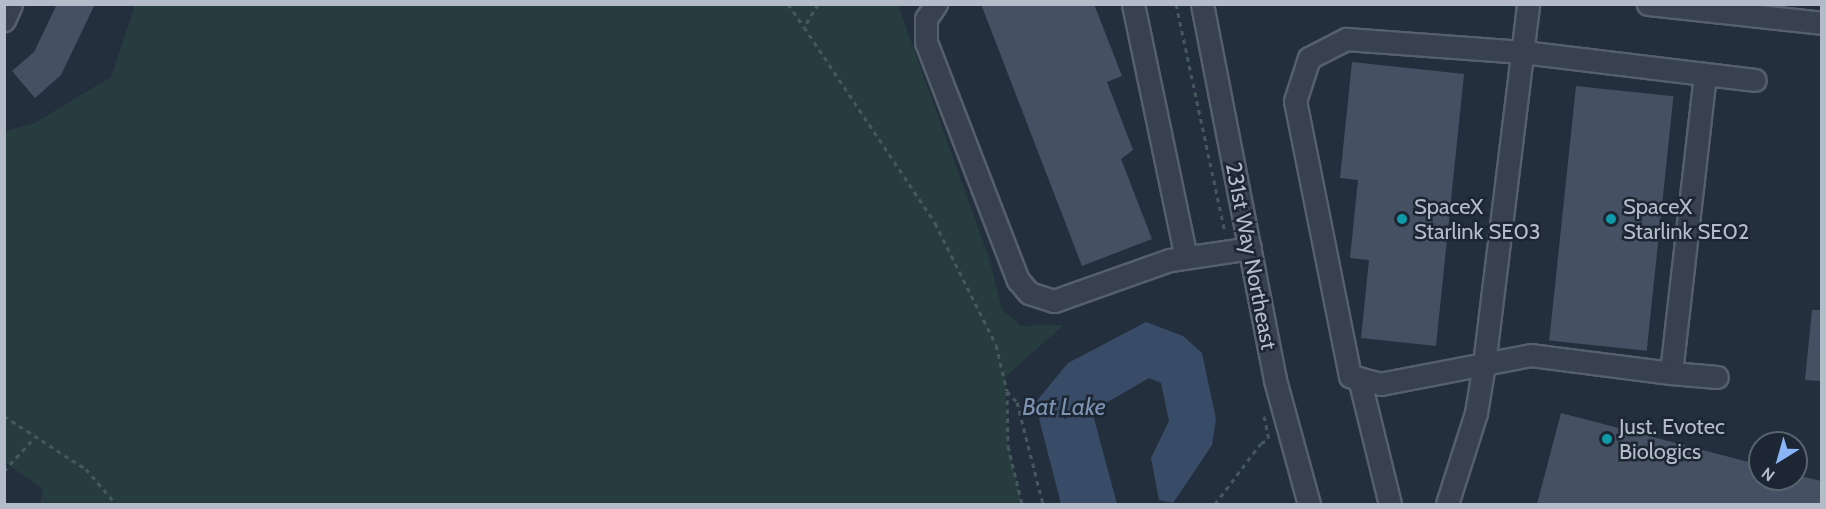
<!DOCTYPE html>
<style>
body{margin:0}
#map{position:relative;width:1826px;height:509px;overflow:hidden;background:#242f3e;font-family:Cabin,sans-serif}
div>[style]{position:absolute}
.green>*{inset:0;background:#263c3f}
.water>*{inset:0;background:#394c67}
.building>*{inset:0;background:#455162;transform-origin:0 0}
.path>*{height:3px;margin-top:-1.5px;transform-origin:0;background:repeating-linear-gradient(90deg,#44595c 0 4.5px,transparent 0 9px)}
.roads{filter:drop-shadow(2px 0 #565f6c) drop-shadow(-2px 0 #565f6c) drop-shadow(0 2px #565f6c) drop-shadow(0 -2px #565f6c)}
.minor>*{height:21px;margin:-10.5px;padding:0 10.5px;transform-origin:10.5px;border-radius:10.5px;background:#38414e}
.dots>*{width:16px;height:16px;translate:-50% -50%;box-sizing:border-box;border:3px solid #1d2633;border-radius:50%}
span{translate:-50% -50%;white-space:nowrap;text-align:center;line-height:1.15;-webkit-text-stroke:5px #1d2633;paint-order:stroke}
.poi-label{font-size:22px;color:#b4bcc9}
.left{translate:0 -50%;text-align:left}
.street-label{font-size:22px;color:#b4bcc9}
.water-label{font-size:24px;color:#7c92b1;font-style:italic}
.frame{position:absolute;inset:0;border:6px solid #b4bcc9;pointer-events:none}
.north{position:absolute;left:1748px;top:431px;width:60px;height:60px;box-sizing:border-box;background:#1d2633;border:2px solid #59626f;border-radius:50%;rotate:217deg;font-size:16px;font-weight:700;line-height:24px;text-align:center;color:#b4bcc9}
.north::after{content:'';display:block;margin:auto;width:21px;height:27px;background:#8ab4f8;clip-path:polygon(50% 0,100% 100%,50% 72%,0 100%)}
</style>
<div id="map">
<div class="green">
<i style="clip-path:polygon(135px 5px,898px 5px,988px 255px,1002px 309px,1021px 326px,1064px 325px,1005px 377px,1008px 446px,1022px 504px,40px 504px,43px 490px,5px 462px,5px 131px,33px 124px,111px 77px)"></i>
</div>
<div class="water">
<i style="clip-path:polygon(1146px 322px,1183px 336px,1202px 353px,1216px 419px,1212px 445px,1173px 503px,1159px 500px,1151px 458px,1169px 421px,1161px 383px,1149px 378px,1092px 411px,1117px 504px,1061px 504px,1035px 403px,1068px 363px)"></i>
</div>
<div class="building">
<i style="clip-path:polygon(57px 4px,95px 4px,61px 75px,35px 98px,12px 71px,34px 52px)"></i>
<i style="clip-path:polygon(981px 4px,1094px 4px,1122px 76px,1107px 82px,1133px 150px,1121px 159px,1152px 239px,1082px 266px)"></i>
<i style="clip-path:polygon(1352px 62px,1464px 74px,1436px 346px,1361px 338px,1369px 260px,1350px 258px,1358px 180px,1340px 178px)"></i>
<i style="left:1576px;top:86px;width:98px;height:256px;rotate:6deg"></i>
<i style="clip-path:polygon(1812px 310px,1821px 310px,1821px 381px,1805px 380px)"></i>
<i style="clip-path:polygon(1561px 413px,1760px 465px,1760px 479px,1796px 479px,1796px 475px,1821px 481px,1821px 504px,1537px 504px)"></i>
</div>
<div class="path">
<i style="left:788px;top:4px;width:28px;rotate:55deg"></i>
<i style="left:818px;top:4px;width:27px;rotate:121deg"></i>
<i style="left:804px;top:27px;width:236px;rotate:56.2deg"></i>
<i style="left:935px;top:223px;width:136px;rotate:63.4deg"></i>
<i style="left:996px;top:345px;width:47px;rotate:76.6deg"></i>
<i style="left:1007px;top:391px;width:55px;rotate:89deg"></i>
<i style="left:1008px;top:446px;width:60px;rotate:76.4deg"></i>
<i style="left:1176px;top:4px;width:234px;rotate:77.9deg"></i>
<i style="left:1007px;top:391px;width:15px;rotate:48deg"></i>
<i style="left:1017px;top:402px;width:105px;rotate:75.7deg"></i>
<i style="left:4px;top:416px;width:98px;rotate:32.9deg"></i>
<i style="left:86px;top:469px;width:46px;rotate:49.4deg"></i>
<i style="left:1264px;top:416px;width:25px;rotate:78deg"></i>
<i style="left:4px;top:471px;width:45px;rotate:-47.7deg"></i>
<i style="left:1215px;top:504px;width:76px;rotate:-53deg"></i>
<i style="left:1261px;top:443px;width:8px;rotate:-23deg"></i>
</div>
<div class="roads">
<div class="minor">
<i style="left:936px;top:4px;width:18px;rotate:124deg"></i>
<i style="left:926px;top:19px;width:23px;rotate:90deg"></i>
<i style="left:926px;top:42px;width:255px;rotate:68.9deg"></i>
<i style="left:1018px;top:280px;width:17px;rotate:50deg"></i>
<i style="left:1029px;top:293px;width:26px;rotate:18deg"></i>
<i style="left:1054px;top:301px;width:123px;rotate:-19.5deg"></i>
<i style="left:1170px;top:260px;width:81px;rotate:-8.5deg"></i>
<i style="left:1133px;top:4px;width:259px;rotate:78.2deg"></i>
<i style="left:1202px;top:4px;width:383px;rotate:79deg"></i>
<i style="left:1275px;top:380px;width:129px;rotate:74.7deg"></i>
<i style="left:1648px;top:4px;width:175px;rotate:6.2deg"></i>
<i style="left:4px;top:20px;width:17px;rotate:-66deg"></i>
<i style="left:1346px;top:39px;width:177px;rotate:4.2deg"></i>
<i style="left:1523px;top:52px;width:183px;rotate:6.9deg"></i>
<i style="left:1705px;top:74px;width:301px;rotate:96.5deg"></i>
<i style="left:1671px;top:373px;width:141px;rotate:-172.7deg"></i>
<i style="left:1531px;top:355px;width:153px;rotate:169.1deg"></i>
<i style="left:1381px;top:384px;width:32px;rotate:-166deg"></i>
<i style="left:1350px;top:376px;width:280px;rotate:-101.3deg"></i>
<i style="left:1295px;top:101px;width:45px;rotate:-72deg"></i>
<i style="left:1309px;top:58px;width:42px;rotate:-27.2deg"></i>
<i style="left:1705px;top:74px;width:50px;rotate:6.8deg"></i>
<i style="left:1671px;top:373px;width:46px;rotate:5deg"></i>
<i style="left:1359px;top:378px;width:130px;rotate:76.2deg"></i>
<i style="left:1447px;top:504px;width:96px;rotate:-72.3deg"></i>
<i style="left:1476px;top:413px;width:50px;rotate:-80.7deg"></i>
<i style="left:1484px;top:364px;width:363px;rotate:-83deg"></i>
</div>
</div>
<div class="dots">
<i style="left:1402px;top:219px;background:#0f9aa8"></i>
<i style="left:1611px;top:219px;background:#0f9aa8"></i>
<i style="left:1607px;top:439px;background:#0f9aa8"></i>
</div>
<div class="poi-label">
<span class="left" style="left:1414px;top:219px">SpaceX<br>Starlink SE03</span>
<span class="left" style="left:1623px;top:219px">SpaceX<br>Starlink SE02</span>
<span class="left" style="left:1619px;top:439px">Just. Evotec<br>Biologics</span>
</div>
<div class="street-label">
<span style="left:1251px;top:256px;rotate:79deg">231st Way Northeast</span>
</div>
<div class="water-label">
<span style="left:1064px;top:407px">Bat Lake</span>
</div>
<div class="frame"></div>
<div class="north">N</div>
</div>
